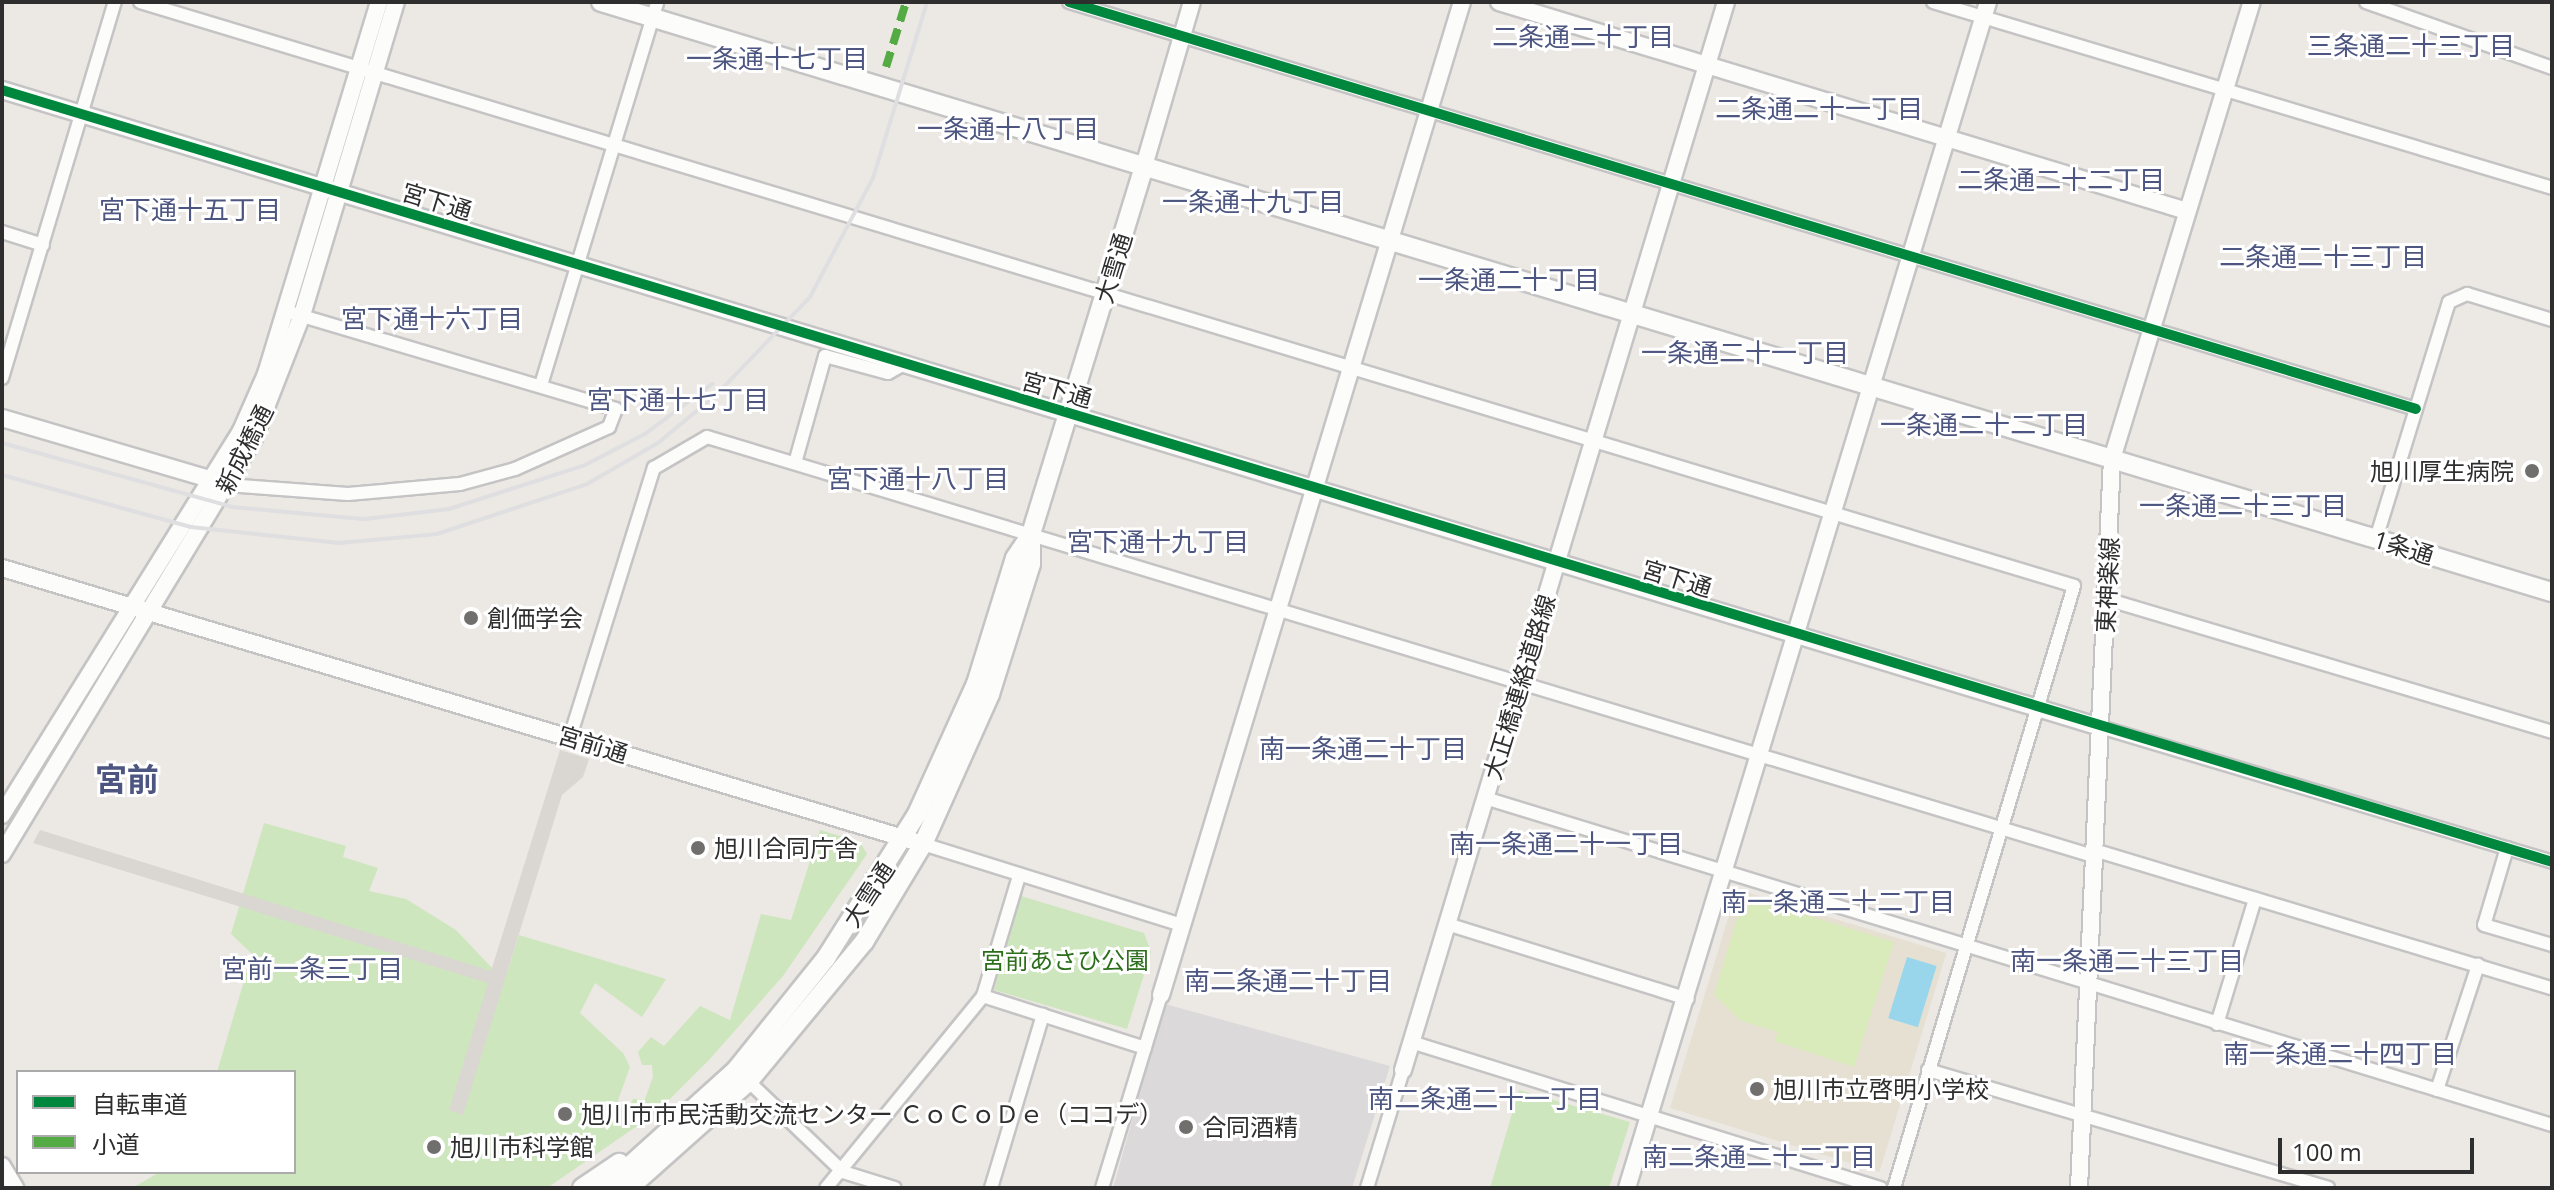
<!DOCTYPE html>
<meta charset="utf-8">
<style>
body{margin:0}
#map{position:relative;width:2554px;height:1190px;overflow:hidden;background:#ece8e4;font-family:"Open Sans","Noto Sans JP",sans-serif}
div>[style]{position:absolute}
.industrial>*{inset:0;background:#dcd9db}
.education>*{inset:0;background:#e6e0d3;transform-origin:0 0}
.green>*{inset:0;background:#cee6be}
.pitch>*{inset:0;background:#d9eabb}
.plaza>*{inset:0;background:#dad6d2}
.water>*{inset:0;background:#99d6ec;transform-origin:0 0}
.roads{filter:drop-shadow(2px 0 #c5c4c5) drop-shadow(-2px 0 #c5c4c5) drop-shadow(0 2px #c5c4c5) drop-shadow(0 -2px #c5c4c5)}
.minor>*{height:12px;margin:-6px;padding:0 6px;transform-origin:6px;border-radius:6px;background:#fcfcfb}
.tertiary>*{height:16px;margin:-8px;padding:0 8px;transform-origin:8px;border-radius:8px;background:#fcfcfb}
.secondary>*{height:18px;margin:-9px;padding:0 9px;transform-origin:9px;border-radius:9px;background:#fcfcfb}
.rail>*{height:4px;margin:-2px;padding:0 2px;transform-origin:2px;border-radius:2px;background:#dfdfe1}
.quiet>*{height:8px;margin-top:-4px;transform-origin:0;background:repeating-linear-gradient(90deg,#54ab44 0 16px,transparent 0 24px)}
.cycleway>*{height:10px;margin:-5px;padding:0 5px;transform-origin:5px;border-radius:5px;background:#00873e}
.dots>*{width:22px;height:22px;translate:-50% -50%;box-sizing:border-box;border:4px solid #fff;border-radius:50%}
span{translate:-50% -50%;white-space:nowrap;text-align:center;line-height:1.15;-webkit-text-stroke:6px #fff;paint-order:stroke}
.street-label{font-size:24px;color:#2e2e2e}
.poi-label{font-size:24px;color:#2e2e2e}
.right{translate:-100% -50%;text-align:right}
.left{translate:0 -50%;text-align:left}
.park-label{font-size:24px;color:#2c6e1b}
.neighbourhood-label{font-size:26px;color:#4d5680}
.district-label{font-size:32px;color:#4d5680;font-weight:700}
.frame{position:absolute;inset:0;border:4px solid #2e2e2e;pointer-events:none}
.legend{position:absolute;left:16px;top:1070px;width:280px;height:104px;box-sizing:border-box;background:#fff;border:2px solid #ababab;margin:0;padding:10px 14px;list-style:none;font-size:24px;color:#2e2e2e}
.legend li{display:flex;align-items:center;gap:16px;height:40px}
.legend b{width:40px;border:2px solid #ababab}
.scale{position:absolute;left:2278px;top:1138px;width:196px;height:36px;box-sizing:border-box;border:4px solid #2e2e2e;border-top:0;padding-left:10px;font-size:24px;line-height:28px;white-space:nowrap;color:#2e2e2e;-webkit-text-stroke:6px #fff;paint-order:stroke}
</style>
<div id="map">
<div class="industrial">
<i style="clip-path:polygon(1165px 1004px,1390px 1066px,1352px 1188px,1113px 1188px)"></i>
</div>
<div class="education">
<i style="left:1737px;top:889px;width:219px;height:229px;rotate:17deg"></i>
</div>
<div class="green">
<i style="clip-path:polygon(264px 823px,346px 846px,343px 857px,378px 868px,369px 891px,406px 899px,456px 930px,492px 968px,507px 973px,519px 935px,666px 979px,642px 1017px,595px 983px,580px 1013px,623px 1053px,630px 1067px,617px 1103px,629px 1108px,633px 1099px,645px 1099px,653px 1077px,652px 1065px,642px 1065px,638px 1052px,651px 1037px,664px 1046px,700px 1006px,730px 1020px,761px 914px,791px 920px,820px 830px,860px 842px,867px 854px,783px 976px,709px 1060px,656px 1113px,547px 1188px,132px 1188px,160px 1172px,294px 1172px,294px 1072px,217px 1072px,252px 954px,231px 934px)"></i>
<i style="clip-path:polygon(1021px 896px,1144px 933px,1151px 952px,1127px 1029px,994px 990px)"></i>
<i style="clip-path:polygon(1519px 1090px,1630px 1122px,1609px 1188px,1490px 1188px)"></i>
</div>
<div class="pitch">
<i style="clip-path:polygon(1744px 896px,1894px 942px,1854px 1067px,1774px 1041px,1778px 1032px,1741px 1021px,1714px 995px)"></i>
</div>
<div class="plaza">
<i style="clip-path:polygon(560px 750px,589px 759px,583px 777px,562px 795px,463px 1115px,449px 1110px,488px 983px,33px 843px,40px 830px,491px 971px)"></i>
</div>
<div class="water">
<i style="left:1907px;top:957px;width:31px;height:64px;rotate:17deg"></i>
</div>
<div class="roads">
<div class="minor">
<i style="left:140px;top:2px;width:2020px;rotate:16.8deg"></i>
<i style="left:2074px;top:586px;width:628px;rotate:106.65deg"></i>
<i style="left:1069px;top:2px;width:1407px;rotate:16.81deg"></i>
<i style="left:1933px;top:2px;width:646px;rotate:16.72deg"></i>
<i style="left:2366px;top:2px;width:197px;rotate:19.5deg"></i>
<i style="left:2px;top:232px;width:43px;rotate:17.6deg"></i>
<i style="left:2px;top:378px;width:393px;rotate:-73.3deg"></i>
<i style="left:541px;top:385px;width:400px;rotate:-73.1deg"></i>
<i style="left:795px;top:463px;width:111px;rotate:-74.3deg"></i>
<i style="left:825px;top:356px;width:65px;rotate:15.1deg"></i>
<i style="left:888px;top:373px;width:18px;rotate:-29deg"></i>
<i style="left:227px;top:485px;width:121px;rotate:4.3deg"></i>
<i style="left:348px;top:494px;width:112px;rotate:-5.1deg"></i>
<i style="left:460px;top:484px;width:57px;rotate:-15.3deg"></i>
<i style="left:515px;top:469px;width:103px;rotate:-24.1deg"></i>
<i style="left:609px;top:427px;width:19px;rotate:-69deg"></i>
<i style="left:616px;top:409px;width:344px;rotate:-163.5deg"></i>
<i style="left:2376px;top:539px;width:248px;rotate:-72.9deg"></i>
<i style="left:2449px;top:302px;width:20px;rotate:-24deg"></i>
<i style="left:2467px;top:294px;width:89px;rotate:17deg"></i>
<i style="left:2106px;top:599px;width:465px;rotate:16.6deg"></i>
<i style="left:2100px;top:727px;width:472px;rotate:16.6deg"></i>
<i style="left:570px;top:737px;width:282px;rotate:-72.7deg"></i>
<i style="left:654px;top:468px;width:61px;rotate:-30.3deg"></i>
<i style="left:707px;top:437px;width:1448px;rotate:16.82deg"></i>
<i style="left:1485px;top:798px;width:1116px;rotate:17.04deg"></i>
<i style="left:923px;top:844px;width:271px;rotate:17.4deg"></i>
<i style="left:2507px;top:848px;width:80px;rotate:106.6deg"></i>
<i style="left:2484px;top:925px;width:71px;rotate:16.4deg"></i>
<i style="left:2094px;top:850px;width:478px;rotate:16.8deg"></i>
<i style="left:1447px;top:924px;width:252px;rotate:17.3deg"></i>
<i style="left:983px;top:996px;width:170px;rotate:17.8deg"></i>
<i style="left:2217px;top:1024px;width:131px;rotate:-73.1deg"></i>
<i style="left:1411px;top:1042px;width:492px;rotate:17.3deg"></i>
<i style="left:1928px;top:1070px;width:417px;rotate:16.4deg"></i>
<i style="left:744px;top:1077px;width:137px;rotate:43.8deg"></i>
<i style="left:843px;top:1172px;width:54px;rotate:17.1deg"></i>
<i style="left:2437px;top:1090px;width:132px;rotate:-71.8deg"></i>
<i style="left:826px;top:1188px;width:248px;rotate:-50.7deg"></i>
<i style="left:983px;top:996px;width:125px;rotate:-73.3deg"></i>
<i style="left:991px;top:1188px;width:181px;rotate:-73.3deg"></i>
<i style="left:1102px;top:1188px;width:202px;rotate:-73deg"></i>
<i style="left:1367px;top:1188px;width:123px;rotate:-73deg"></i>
</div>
<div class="tertiary">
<i style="left:1499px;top:2px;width:719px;rotate:16.9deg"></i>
<i style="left:2px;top:90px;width:2193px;rotate:16.89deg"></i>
<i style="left:1144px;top:166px;width:171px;rotate:-73.7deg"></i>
<i style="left:2px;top:418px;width:230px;rotate:16.4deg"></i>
<i style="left:2px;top:568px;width:961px;rotate:16.68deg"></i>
<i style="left:2px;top:815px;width:452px;rotate:-58.1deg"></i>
<i style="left:241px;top:431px;width:62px;rotate:-66.3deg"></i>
<i style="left:266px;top:374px;width:389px;rotate:-73.1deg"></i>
<i style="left:2px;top:854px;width:486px;rotate:-58.8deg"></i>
<i style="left:254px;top:438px;width:132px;rotate:-68.7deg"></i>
<i style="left:302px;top:315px;width:327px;rotate:-73.3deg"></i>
<i style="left:1161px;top:995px;width:1038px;rotate:-73.14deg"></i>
<i style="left:1403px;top:1070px;width:1116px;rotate:-73.17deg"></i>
<i style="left:2px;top:1166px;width:26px;rotate:59deg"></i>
<i style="left:1627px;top:1188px;width:1240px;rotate:-73.07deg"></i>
<i style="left:2079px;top:1188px;width:730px;rotate:-87.41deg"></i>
<i style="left:2112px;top:459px;width:478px;rotate:-73deg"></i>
</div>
<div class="secondary">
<i style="left:601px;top:2px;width:2038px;rotate:16.83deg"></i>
<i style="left:582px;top:1188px;width:45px;rotate:-34deg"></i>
<i style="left:605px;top:1188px;width:176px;rotate:-42deg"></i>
<i style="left:736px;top:1070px;width:144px;rotate:-51.2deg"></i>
<i style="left:826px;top:958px;width:170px;rotate:-57.7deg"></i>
<i style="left:917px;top:814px;width:143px;rotate:-65.6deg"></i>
<i style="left:976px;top:684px;width:132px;rotate:-72.8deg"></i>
<i style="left:1015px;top:558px;width:29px;rotate:-56deg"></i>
<i style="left:1031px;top:534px;width:385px;rotate:-72.9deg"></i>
<i style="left:629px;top:1188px;width:159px;rotate:-41.7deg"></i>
<i style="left:748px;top:1082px;width:182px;rotate:-50.4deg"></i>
<i style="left:864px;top:942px;width:114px;rotate:-59deg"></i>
<i style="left:923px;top:844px;width:164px;rotate:-65.9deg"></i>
<i style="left:990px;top:694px;width:136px;rotate:-72.5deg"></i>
<i style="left:1031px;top:564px;width:30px;rotate:-90deg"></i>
</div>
</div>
<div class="rail">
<i style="left:2px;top:443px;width:239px;rotate:15.5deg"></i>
<i style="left:232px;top:507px;width:134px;rotate:5.2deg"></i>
<i style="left:365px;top:519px;width:85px;rotate:-6.8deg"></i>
<i style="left:449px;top:509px;width:143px;rotate:-17.9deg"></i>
<i style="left:585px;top:465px;width:68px;rotate:-27.3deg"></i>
<i style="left:645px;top:434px;width:84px;rotate:-36.7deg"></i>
<i style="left:2px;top:475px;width:196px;rotate:15.4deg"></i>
<i style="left:191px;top:527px;width:149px;rotate:6.2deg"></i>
<i style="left:339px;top:543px;width:98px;rotate:-5.2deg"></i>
<i style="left:437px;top:534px;width:158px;rotate:-18.4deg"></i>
<i style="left:587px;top:484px;width:82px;rotate:-30deg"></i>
<i style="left:658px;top:443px;width:77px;rotate:-39.7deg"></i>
<i style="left:717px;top:394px;width:134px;rotate:-46.2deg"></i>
<i style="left:810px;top:297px;width:135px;rotate:-62.1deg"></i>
<i style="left:873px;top:178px;width:184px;rotate:-72.9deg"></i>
</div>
<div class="quiet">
<i style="left:886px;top:67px;width:68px;rotate:-72.9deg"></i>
</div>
<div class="cycleway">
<i style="left:1069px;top:2px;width:1407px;rotate:16.81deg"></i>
<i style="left:2px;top:90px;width:2664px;rotate:16.84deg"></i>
</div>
<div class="dots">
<i style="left:2532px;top:471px;background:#706f6e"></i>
<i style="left:471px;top:618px;background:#706f6e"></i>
<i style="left:698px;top:848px;background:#706f6e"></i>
<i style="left:1757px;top:1089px;background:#706f6e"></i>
<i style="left:565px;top:1114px;background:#706f6e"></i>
<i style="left:1186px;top:1127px;background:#706f6e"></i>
<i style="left:434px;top:1147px;background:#706f6e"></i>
</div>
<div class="street-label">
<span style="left:437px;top:201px;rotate:17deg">宮下通</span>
<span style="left:1113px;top:268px;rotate:-73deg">大雪通</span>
<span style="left:1057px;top:389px;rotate:16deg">宮下通</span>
<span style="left:244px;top:449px;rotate:-63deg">新成橋通</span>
<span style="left:2404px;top:547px;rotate:17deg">1条通</span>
<span style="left:1677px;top:578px;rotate:17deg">宮下通</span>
<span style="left:2107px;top:585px;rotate:-87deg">東神楽線</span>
<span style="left:1519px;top:687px;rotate:-73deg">大正橋連絡道路線</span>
<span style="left:593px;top:744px;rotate:17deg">宮前通</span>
<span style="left:868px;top:894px;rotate:-57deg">大雪通</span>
</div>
<div class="poi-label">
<span class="right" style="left:2514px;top:471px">旭川厚生病院</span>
<span class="left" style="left:487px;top:618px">創価学会</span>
<span class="left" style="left:714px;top:848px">旭川合同庁舎</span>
<span class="left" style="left:1773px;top:1089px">旭川市立啓明小学校</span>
<span class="left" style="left:581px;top:1114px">旭川市市民活動交流センター ＣｏＣｏＤｅ（ココデ）</span>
<span class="left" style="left:1202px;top:1127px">合同酒精</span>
<span class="left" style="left:450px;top:1147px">旭川市科学館</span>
</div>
<div class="park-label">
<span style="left:1065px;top:960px">宮前あさひ公園</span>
</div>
<div class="neighbourhood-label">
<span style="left:1583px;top:37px">二条通二十丁目</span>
<span style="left:2411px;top:46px">三条通二十三丁目</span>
<span style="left:777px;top:59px">一条通十七丁目</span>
<span style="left:1819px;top:109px">二条通二十一丁目</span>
<span style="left:1008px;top:129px">一条通十八丁目</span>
<span style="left:2061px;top:180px">二条通二十二丁目</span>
<span style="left:1253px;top:202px">一条通十九丁目</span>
<span style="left:190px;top:210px">宮下通十五丁目</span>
<span style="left:2323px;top:257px">二条通二十三丁目</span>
<span style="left:1509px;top:280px">一条通二十丁目</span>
<span style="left:432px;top:319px">宮下通十六丁目</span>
<span style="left:1745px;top:353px">一条通二十一丁目</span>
<span style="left:678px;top:400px">宮下通十七丁目</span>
<span style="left:1984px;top:425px">一条通二十二丁目</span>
<span style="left:918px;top:479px">宮下通十八丁目</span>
<span style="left:2243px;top:506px">一条通二十三丁目</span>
<span style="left:1158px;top:542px">宮下通十九丁目</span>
<span style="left:1363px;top:749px">南一条通二十丁目</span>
<span style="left:1566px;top:844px">南一条通二十一丁目</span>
<span style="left:1838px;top:902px">南一条通二十二丁目</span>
<span style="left:2127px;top:961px">南一条通二十三丁目</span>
<span style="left:312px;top:969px">宮前一条三丁目</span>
<span style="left:1288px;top:981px">南二条通二十丁目</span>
<span style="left:2340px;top:1054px">南一条通二十四丁目</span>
<span style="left:1485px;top:1099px">南二条通二十一丁目</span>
<span style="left:1759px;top:1157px">南二条通二十二丁目</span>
</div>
<div class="district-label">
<span style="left:127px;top:779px">宮前</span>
</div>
<div class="frame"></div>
<ul class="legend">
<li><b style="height:10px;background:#00873e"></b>自転車道</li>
<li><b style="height:10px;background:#54ab44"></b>小道</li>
</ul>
<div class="scale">100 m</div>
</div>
